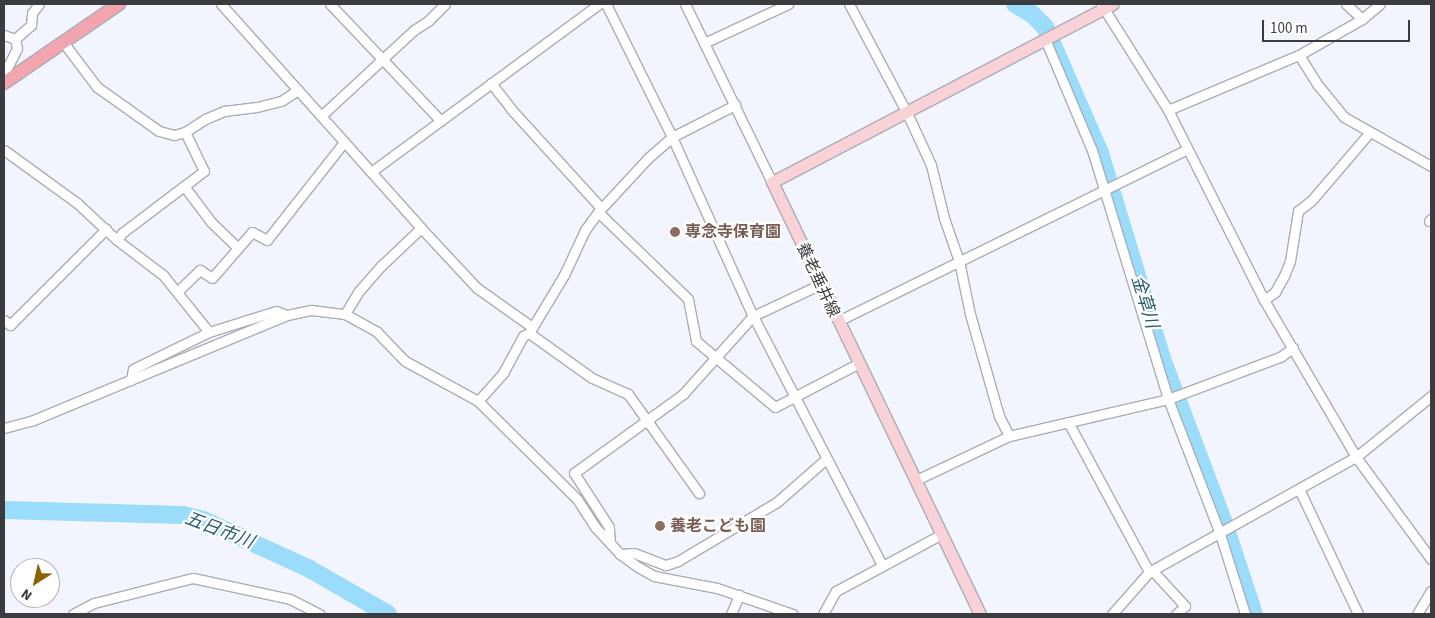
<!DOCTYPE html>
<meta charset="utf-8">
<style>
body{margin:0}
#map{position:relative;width:1435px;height:618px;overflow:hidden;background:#f2f5fd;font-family:"Source Sans 3","Noto Sans JP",sans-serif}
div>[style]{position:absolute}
.river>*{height:18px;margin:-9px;padding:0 9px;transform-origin:9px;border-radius:9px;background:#9adcf9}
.roads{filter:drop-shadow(1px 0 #aaadb7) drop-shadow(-1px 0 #aaadb7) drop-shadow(0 1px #aaadb7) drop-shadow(0 -1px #aaadb7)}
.street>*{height:9px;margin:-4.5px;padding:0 4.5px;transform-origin:4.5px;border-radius:4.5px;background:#fff}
.secondary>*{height:11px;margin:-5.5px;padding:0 5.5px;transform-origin:5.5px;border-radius:5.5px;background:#f9d2d7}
.primary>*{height:12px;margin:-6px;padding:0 6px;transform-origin:6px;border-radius:6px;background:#f2a5af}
.dots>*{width:14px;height:14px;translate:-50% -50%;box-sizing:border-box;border:2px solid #fff;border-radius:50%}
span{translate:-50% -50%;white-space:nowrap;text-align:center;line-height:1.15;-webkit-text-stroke:4.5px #fff;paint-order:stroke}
.education-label{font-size:16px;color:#785e54;font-weight:700}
.left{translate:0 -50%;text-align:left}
.street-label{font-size:16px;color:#3b3c40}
.water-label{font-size:18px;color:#295c70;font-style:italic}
.frame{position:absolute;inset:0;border:5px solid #3b3c40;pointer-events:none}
.north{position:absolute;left:10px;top:558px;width:50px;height:50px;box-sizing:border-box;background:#fff;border:1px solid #b1b1b3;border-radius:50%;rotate:215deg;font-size:14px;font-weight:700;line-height:20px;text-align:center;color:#3b3c40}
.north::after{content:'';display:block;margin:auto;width:18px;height:22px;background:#8b6303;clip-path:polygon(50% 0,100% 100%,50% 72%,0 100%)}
.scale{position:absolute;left:1262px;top:20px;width:148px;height:22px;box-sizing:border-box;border:2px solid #3b3c40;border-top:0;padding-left:6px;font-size:15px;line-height:18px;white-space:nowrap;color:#3b3c40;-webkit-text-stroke:4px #fff;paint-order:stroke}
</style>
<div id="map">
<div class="river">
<i style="left:1015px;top:4px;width:21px;rotate:31deg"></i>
<i style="left:1033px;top:15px;width:17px;rotate:45deg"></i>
<i style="left:1045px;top:27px;width:137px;rotate:66.4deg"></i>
<i style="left:1100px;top:153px;width:215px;rotate:73.2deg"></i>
<i style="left:1162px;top:359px;width:178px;rotate:69.3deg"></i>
<i style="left:1225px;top:526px;width:93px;rotate:71.8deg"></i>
<i style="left:4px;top:510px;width:179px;rotate:1.6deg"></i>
<i style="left:183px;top:515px;width:21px;rotate:14deg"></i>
<i style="left:203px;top:520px;width:115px;rotate:24.6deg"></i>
<i style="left:308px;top:568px;width:92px;rotate:29.9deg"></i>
</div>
<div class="roads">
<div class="street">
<i style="left:221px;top:4px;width:300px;rotate:48.2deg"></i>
<i style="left:421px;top:228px;width:82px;rotate:47deg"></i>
<i style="left:477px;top:288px;width:67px;rotate:35.3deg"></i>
<i style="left:330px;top:4px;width:161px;rotate:46.5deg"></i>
<i style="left:606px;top:4px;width:148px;rotate:63.6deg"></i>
<i style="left:672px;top:137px;width:196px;rotate:65.7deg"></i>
<i style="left:753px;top:316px;width:280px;rotate:62.6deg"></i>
<i style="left:685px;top:4px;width:198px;rotate:64deg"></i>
<i style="left:849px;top:4px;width:123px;rotate:62deg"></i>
<i style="left:907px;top:113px;width:57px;rotate:65.2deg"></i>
<i style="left:931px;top:165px;width:55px;rotate:76.2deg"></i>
<i style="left:944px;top:218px;width:46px;rotate:70.8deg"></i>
<i style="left:959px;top:261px;width:54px;rotate:78.3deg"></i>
<i style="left:970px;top:314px;width:106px;rotate:74.1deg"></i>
<i style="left:999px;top:416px;width:22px;rotate:63deg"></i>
<i style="left:1101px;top:4px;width:125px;rotate:57.7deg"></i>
<i style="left:1168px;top:110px;width:213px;rotate:63.2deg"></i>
<i style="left:1264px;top:300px;width:182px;rotate:59.6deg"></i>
<i style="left:1356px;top:457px;width:127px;rotate:53.7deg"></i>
<i style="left:1346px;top:4px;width:22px;rotate:43deg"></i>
<i style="left:4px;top:35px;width:12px;rotate:20deg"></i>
<i style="left:15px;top:39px;width:21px;rotate:-41deg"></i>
<i style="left:31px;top:25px;width:12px;rotate:-85deg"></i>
<i style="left:32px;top:13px;width:11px;rotate:-52deg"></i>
<i style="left:1045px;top:39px;width:121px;rotate:67.1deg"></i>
<i style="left:1092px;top:150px;width:260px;rotate:73deg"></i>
<i style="left:1168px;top:399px;width:145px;rotate:68.9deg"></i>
<i style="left:1220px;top:534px;width:84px;rotate:72.6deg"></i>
<i style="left:63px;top:42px;width:56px;rotate:52.9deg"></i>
<i style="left:97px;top:87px;width:76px;rotate:35.4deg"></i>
<i style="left:159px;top:131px;width:16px;rotate:15deg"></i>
<i style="left:174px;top:135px;width:11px;rotate:-15deg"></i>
<i style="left:185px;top:132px;width:24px;rotate:-33deg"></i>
<i style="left:205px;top:119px;width:21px;rotate:-23deg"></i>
<i style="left:224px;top:111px;width:33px;rotate:-7deg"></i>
<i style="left:257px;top:107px;width:25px;rotate:-14deg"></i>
<i style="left:281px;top:101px;width:20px;rotate:-33deg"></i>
<i style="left:704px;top:43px;width:93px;rotate:-24.9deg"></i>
<i style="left:1299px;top:55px;width:36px;rotate:58deg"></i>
<i style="left:1318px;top:85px;width:41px;rotate:50.9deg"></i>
<i style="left:1344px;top:117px;width:100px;rotate:29.4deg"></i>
<i style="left:4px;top:74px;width:29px;rotate:-63deg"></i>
<i style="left:17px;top:48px;width:9px;rotate:-103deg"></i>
<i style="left:491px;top:83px;width:33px;rotate:52deg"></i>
<i style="left:511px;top:109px;width:134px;rotate:47.7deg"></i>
<i style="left:1168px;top:110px;width:142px;rotate:-22.8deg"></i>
<i style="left:1299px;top:55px;width:73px;rotate:-29.7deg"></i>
<i style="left:1362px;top:19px;width:23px;rotate:-40deg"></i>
<i style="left:321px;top:116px;width:127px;rotate:-42.8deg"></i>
<i style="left:414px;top:30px;width:17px;rotate:-33deg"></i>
<i style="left:428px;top:21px;width:24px;rotate:-45deg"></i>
<i style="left:185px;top:132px;width:43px;rotate:64deg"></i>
<i style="left:204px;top:171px;width:25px;rotate:143deg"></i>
<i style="left:184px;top:186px;width:45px;rotate:53.1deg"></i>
<i style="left:211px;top:222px;width:37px;rotate:44deg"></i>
<i style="left:4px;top:150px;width:90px;rotate:36deg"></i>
<i style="left:77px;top:203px;width:54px;rotate:42.8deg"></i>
<i style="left:117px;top:240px;width:58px;rotate:37.3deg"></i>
<i style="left:163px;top:275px;width:73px;rotate:51.1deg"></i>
<i style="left:371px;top:172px;width:283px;rotate:-36.4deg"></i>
<i style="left:598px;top:212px;width:125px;rotate:44deg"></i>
<i style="left:688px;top:299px;width:43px;rotate:79.2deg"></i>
<i style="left:696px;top:341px;width:103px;rotate:39.9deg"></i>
<i style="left:775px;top:407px;width:95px;rotate:-27.6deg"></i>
<i style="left:1429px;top:221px;width:3px;rotate:-45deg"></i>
<i style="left:117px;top:240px;width:9px;rotate:-54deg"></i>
<i style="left:122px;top:233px;width:78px;rotate:-37.2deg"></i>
<i style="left:177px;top:292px;width:32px;rotate:-44deg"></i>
<i style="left:200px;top:270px;width:14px;rotate:34deg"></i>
<i style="left:212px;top:278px;width:61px;rotate:-49deg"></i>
<i style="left:252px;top:232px;width:17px;rotate:28deg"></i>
<i style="left:267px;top:240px;width:125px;rotate:-51.8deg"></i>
<i style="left:1264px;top:300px;width:14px;rotate:-36deg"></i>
<i style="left:1275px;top:292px;width:18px;rotate:-61deg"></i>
<i style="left:1284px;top:276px;width:16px;rotate:-68deg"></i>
<i style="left:1290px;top:261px;width:51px;rotate:-80.9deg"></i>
<i style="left:1298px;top:211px;width:16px;rotate:-38deg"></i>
<i style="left:1311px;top:201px;width:89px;rotate:-49.5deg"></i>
<i style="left:345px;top:314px;width:27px;rotate:-59deg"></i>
<i style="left:359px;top:291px;width:35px;rotate:-49deg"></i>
<i style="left:382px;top:265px;width:54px;rotate:-43.5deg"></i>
<i style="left:4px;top:320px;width:8px;rotate:40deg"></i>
<i style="left:10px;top:325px;width:136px;rotate:-45deg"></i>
<i style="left:838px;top:321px;width:389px;rotate:-26.2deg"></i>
<i style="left:529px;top:333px;width:77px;rotate:35.5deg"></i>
<i style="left:592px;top:378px;width:39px;rotate:24deg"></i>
<i style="left:628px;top:394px;width:122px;rotate:54.4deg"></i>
<i style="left:131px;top:380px;width:11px;rotate:-80deg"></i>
<i style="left:133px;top:369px;width:85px;rotate:-26deg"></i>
<i style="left:209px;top:332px;width:70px;rotate:-17.4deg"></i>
<i style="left:276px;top:311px;width:12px;rotate:20deg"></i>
<i style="left:478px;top:401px;width:38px;rotate:-48deg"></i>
<i style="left:503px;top:373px;width:42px;rotate:-61.6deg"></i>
<i style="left:523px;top:336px;width:7px;rotate:-27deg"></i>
<i style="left:529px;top:333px;width:68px;rotate:-58.9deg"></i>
<i style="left:564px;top:275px;width:50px;rotate:-65deg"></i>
<i style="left:585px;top:230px;width:22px;rotate:-54deg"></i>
<i style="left:598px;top:212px;width:74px;rotate:-47.2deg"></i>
<i style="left:648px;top:158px;width:32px;rotate:-41deg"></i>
<i style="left:672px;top:137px;width:71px;rotate:-26.9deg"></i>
<i style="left:1068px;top:422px;width:170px;rotate:61.6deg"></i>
<i style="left:4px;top:428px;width:28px;rotate:-15deg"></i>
<i style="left:31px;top:421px;width:277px;rotate:-22.5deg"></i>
<i style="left:287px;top:315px;width:25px;rotate:-12deg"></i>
<i style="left:311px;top:310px;width:34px;rotate:7deg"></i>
<i style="left:345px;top:314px;width:37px;rotate:29deg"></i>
<i style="left:377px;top:332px;width:40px;rotate:46deg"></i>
<i style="left:405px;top:361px;width:83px;rotate:28.7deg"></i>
<i style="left:478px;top:401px;width:139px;rotate:44.7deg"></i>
<i style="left:577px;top:499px;width:33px;rotate:57deg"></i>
<i style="left:595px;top:527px;width:37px;rotate:47deg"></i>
<i style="left:620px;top:554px;width:22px;rotate:36deg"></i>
<i style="left:638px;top:567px;width:18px;rotate:29deg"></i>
<i style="left:654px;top:576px;width:64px;rotate:10.8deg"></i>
<i style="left:717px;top:588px;width:80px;rotate:18.9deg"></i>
<i style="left:916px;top:480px;width:103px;rotate:-25.3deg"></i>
<i style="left:1009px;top:436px;width:163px;rotate:-13.1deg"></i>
<i style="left:1168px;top:399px;width:120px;rotate:-20.6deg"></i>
<i style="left:1280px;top:357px;width:16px;rotate:-35deg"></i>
<i style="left:1299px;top:489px;width:138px;rotate:64.7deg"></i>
<i style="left:610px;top:543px;width:16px;rotate:-94deg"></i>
<i style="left:609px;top:527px;width:64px;rotate:-122.9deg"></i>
<i style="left:574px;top:473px;width:135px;rotate:-35.9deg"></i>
<i style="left:683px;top:394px;width:105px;rotate:-48.1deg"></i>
<i style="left:753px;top:316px;width:75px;rotate:-25.2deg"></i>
<i style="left:620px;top:554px;width:14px;rotate:-4deg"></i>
<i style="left:634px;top:553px;width:34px;rotate:21deg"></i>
<i style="left:666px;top:565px;width:13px;rotate:-18deg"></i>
<i style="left:678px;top:561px;width:115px;rotate:-30.8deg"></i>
<i style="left:777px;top:502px;width:65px;rotate:-41.3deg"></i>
<i style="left:1152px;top:570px;width:49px;rotate:47.5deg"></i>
<i style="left:1185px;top:606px;width:12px;rotate:138deg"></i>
<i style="left:73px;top:614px;width:24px;rotate:-28deg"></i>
<i style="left:94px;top:603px;width:102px;rotate:-14.2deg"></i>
<i style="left:193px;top:578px;width:99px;rotate:12.2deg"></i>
<i style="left:290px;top:599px;width:33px;rotate:27deg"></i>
<i style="left:731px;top:614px;width:21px;rotate:-67deg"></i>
<i style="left:823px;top:614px;width:26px;rotate:-61deg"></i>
<i style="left:836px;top:591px;width:120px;rotate:-28.3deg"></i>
<i style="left:1112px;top:614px;width:56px;rotate:-48.6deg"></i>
<i style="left:1149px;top:572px;width:237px;rotate:-29.1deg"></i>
<i style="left:1356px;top:457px;width:97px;rotate:-39.1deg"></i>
<i style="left:1417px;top:614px;width:27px;rotate:-59deg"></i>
</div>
<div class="secondary">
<i style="left:980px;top:614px;width:479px;rotate:-115.7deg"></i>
<i style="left:772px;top:182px;width:384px;rotate:-27.6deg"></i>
</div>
<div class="primary">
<i style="left:4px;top:83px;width:140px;rotate:-34.5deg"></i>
</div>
</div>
<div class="dots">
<i style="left:675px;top:232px;background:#8d6e63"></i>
<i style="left:660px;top:526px;background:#8d6e63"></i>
</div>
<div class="education-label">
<span class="left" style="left:685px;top:232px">専念寺保育園</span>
<span class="left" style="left:670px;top:526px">養老こども園</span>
</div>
<div class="street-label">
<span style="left:818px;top:280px;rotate:65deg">養老垂井線</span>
</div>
<div class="water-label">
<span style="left:1144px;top:302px;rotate:73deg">金草川</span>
<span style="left:219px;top:531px;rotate:21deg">五日市川</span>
</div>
<div class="frame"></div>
<div class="north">N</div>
<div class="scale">100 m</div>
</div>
